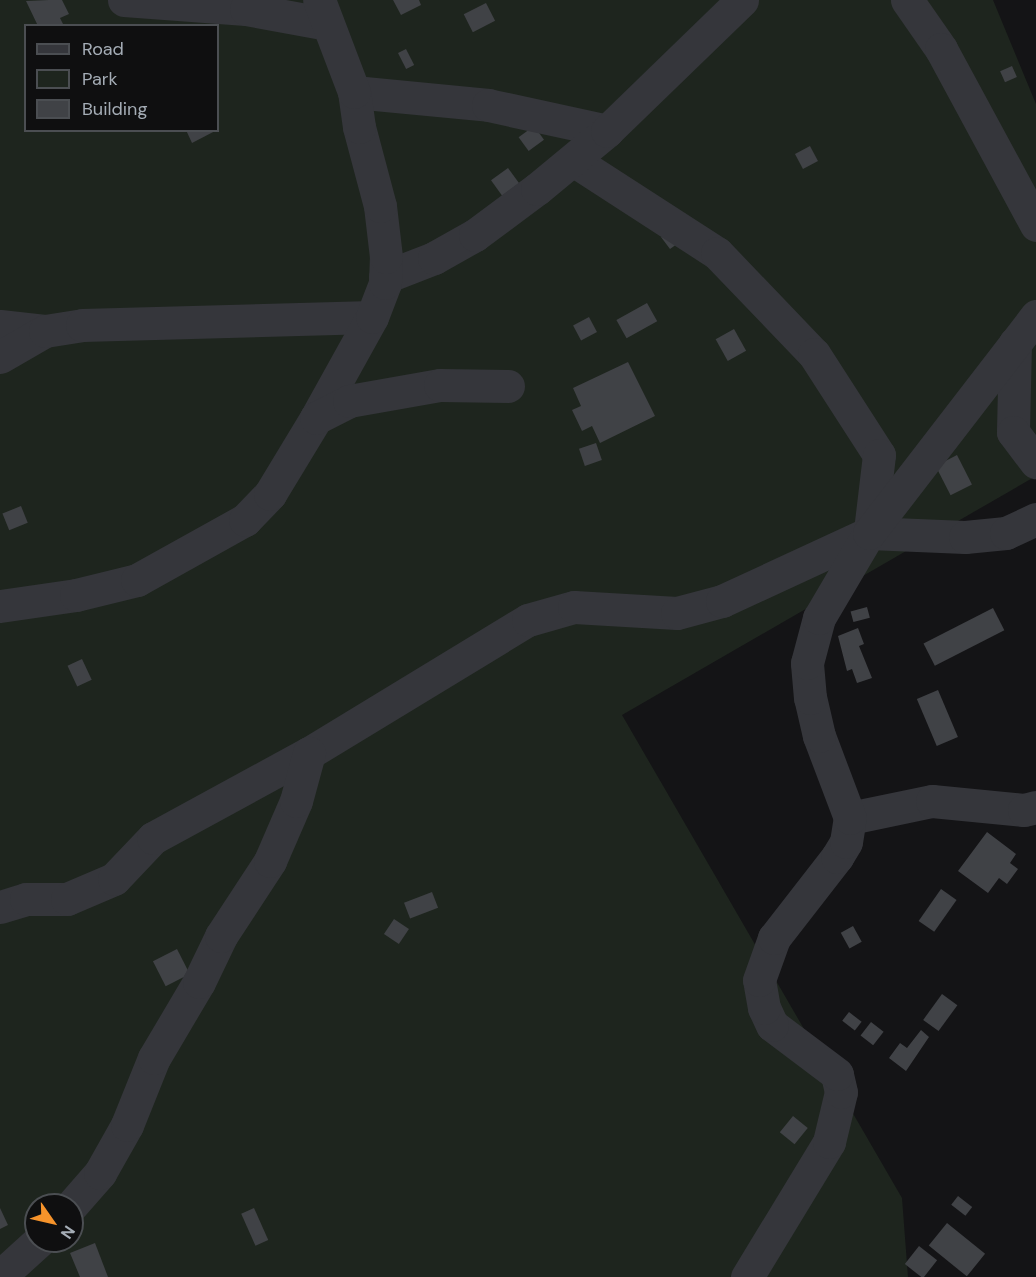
<!DOCTYPE html>
<style>
body{margin:0}
#map{position:relative;width:1036px;height:1277px;overflow:hidden;background:#141416;font-family:"DM Sans",sans-serif}
div>[style]{position:absolute}
.green>*{inset:0;background:#1e251e}
.building>*{inset:0;background:#404246;transform-origin:0 0}
.street>*{height:33px;margin:-16.5px;padding:0 16.5px;transform-origin:16.5px;border-radius:16.5px;background:#35363b}
span{translate:-50% -50%;white-space:nowrap;text-align:center;line-height:1.15;-webkit-text-stroke:4.5px #0f0f10;paint-order:stroke}
.legend{position:absolute;left:24px;top:24px;width:195px;height:108px;box-sizing:border-box;background:#0f0f10;border:2px solid #4b4e52;margin:0;padding:8px 10px;list-style:none;font-size:18px;color:#a5adb6}
.legend li{display:flex;align-items:center;gap:12px;height:30px}
.legend b{width:30px;border:2px solid #4b4e52}
.north{position:absolute;left:24px;top:1193px;width:60px;height:60px;box-sizing:border-box;background:#0f0f10;border:2px solid #4b4e52;border-radius:50%;rotate:124deg;font-size:16px;font-weight:700;line-height:24px;text-align:center;color:#a5adb6}
.north::after{content:'';display:block;margin:auto;width:21px;height:27px;background:#f6932b;clip-path:polygon(50% 0,100% 100%,50% 72%,0 100%)}
</style>
<div id="map">
<div class="green">
<i style="clip-path:polygon(evenodd,0 0,993px 0,1036px 104px,1036px 476px,622px 715px,902px 1198px,908px 1277px,0 1277px,0 0,26px 26px,218px 26px,218px 130px,26px 130px,26px 26px,0 0,36px 1205px,72px 1205px,72px 1241px,36px 1241px,36px 1205px)"></i>
</div>
<div class="building">
<i style="clip-path:polygon(49px 0,62px 0,69px 14px,60px 18px,64px 26px,38px 26px,26px 1px)"></i>
<i style="clip-path:polygon(393px 0,419px 0,421px 5px,401px 15px)"></i>
<i style="left:486px;top:3px;width:20px;height:25px;rotate:63deg"></i>
<i style="left:406px;top:49px;width:18px;height:9px;rotate:63deg"></i>
<i style="left:1012px;top:66px;width:12px;height:13px;rotate:66deg"></i>
<i style="left:534px;top:126px;width:17px;height:19px;rotate:54deg"></i>
<i style="clip-path:polygon(186px 130px,217px 130px,192px 143px)"></i>
<i style="left:810px;top:146px;width:17px;height:17px;rotate:62deg"></i>
<i style="left:508px;top:168px;width:19px;height:21px;rotate:54deg"></i>
<i style="clip-path:polygon(661px 237px,684px 239px,670px 249px)"></i>
<i style="left:647px;top:303px;width:21px;height:35px;rotate:61deg"></i>
<i style="left:589px;top:317px;width:17px;height:18px;rotate:62deg"></i>
<i style="left:734px;top:329px;width:25px;height:21px;rotate:61deg"></i>
<i style="clip-path:polygon(628px 362px,655px 416px,600px 443px,592px 426px,582px 431px,572px 410px,581px 406px,573px 388px)"></i>
<i style="left:596px;top:443px;width:18px;height:18px;rotate:71deg"></i>
<i style="left:957px;top:455px;width:33px;height:24px;rotate:63deg"></i>
<i style="left:21px;top:506px;width:18px;height:20px;rotate:68deg"></i>
<i style="left:867px;top:607px;width:11px;height:17px;rotate:75deg"></i>
<i style="left:993px;top:608px;width:25px;height:78px;rotate:63deg"></i>
<i style="clip-path:polygon(858px 628px,864px 644px,859px 646px,872px 678px,857px 683px,852px 669px,847px 671px,838px 636px)"></i>
<i style="left:82px;top:659px;width:23px;height:16px;rotate:65deg"></i>
<i style="left:938px;top:690px;width:51px;height:23px;rotate:67deg"></i>
<i style="clip-path:polygon(987px 832px,1016px 854px,1010px 863px,1018px 869px,1007px 884px,999px 878px,988px 893px,958px 871px)"></i>
<i style="left:941px;top:889px;width:19px;height:39px;rotate:35deg"></i>
<i style="left:432px;top:892px;width:17px;height:30px;rotate:69deg"></i>
<i style="left:394px;top:919px;width:18px;height:18px;rotate:34deg"></i>
<i style="left:853px;top:926px;width:18px;height:14px;rotate:61deg"></i>
<i style="left:177px;top:949px;width:28px;height:27px;rotate:63deg"></i>
<i style="left:942px;top:994px;width:19px;height:32px;rotate:36deg"></i>
<i style="left:849px;top:1012px;width:16px;height:11px;rotate:38deg"></i>
<i style="left:871px;top:1022px;width:16px;height:17px;rotate:38deg"></i>
<i style="clip-path:polygon(921px 1030px,929px 1037px,906px 1071px,889px 1058px,900px 1043px,907px 1048px)"></i>
<i style="left:793px;top:1116px;width:19px;height:21px;rotate:39deg"></i>
<i style="left:958px;top:1196px;width:18px;height:11px;rotate:38deg"></i>
<i style="clip-path:polygon(0 1208px,8px 1225px,0 1229px)"></i>
<i style="left:254px;top:1208px;width:35px;height:14px;rotate:66deg"></i>
<i style="left:947px;top:1223px;width:49px;height:29px;rotate:39deg"></i>
<i style="clip-path:polygon(95px 1243px,108px 1277px,80px 1277px,70px 1253px)"></i>
<i style="left:919px;top:1246px;width:23px;height:23px;rotate:38deg"></i>
</div>
<div class="street">
<i style="left:124px;top:0;width:122px;rotate:4.2deg"></i>
<i style="left:246px;top:9px;width:83px;rotate:10.4deg"></i>
<i style="left:907px;top:0;width:60px;rotate:55.2deg"></i>
<i style="left:941px;top:49px;width:200px;rotate:61.6deg"></i>
<i style="left:354px;top:92px;width:135px;rotate:5.5deg"></i>
<i style="left:488px;top:105px;width:122px;rotate:12.3deg"></i>
<i style="left:573px;top:160px;width:171px;rotate:32.9deg"></i>
<i style="left:717px;top:253px;width:140px;rotate:46.2deg"></i>
<i style="left:814px;top:354px;width:120px;rotate:57.2deg"></i>
<i style="left:879px;top:455px;width:77px;rotate:96.8deg"></i>
<i style="left:385px;top:277px;width:53px;rotate:-21.2deg"></i>
<i style="left:434px;top:258px;width:47px;rotate:-29.3deg"></i>
<i style="left:475px;top:235px;width:77px;rotate:-36.6deg"></i>
<i style="left:537px;top:189px;width:91px;rotate:-39.6deg"></i>
<i style="left:607px;top:131px;width:188px;rotate:-44.1deg"></i>
<i style="left:0;top:326px;width:45px;rotate:6.3deg"></i>
<i style="left:1015px;top:343px;width:89px;rotate:91.3deg"></i>
<i style="left:1013px;top:432px;width:38px;rotate:53deg"></i>
<i style="left:0;top:357px;width:52px;rotate:-30deg"></i>
<i style="left:45px;top:331px;width:37px;rotate:-9deg"></i>
<i style="left:82px;top:325px;width:290px;rotate:-1.6deg"></i>
<i style="left:316px;top:418px;width:115px;rotate:-61deg"></i>
<i style="left:372px;top:317px;width:36px;rotate:-69deg"></i>
<i style="left:385px;top:283px;width:26px;rotate:-88deg"></i>
<i style="left:386px;top:257px;width:51px;rotate:-96.7deg"></i>
<i style="left:380px;top:206px;width:82px;rotate:-104.9deg"></i>
<i style="left:359px;top:127px;width:35px;rotate:-98deg"></i>
<i style="left:354px;top:92px;width:98px;rotate:-110.8deg"></i>
<i style="left:0;top:606px;width:77px;rotate:-8.2deg"></i>
<i style="left:76px;top:595px;width:63px;rotate:-13.8deg"></i>
<i style="left:137px;top:580px;width:124px;rotate:-29.1deg"></i>
<i style="left:245px;top:520px;width:36px;rotate:-46deg"></i>
<i style="left:270px;top:494px;width:89px;rotate:-58.8deg"></i>
<i style="left:316px;top:418px;width:37px;rotate:-27deg"></i>
<i style="left:349px;top:401px;width:92px;rotate:-10deg"></i>
<i style="left:440px;top:385px;width:68px;rotate:0.8deg"></i>
<i style="left:850px;top:818px;width:84px;rotate:-11.7deg"></i>
<i style="left:932px;top:801px;width:92px;rotate:5.6deg"></i>
<i style="left:1024px;top:810px;width:12px;rotate:-14deg"></i>
<i style="left:0;top:907px;width:27px;rotate:-17deg"></i>
<i style="left:26px;top:899px;width:41px"></i>
<i style="left:67px;top:899px;width:51px;rotate:-23.1deg"></i>
<i style="left:114px;top:879px;width:57px;rotate:-46.4deg"></i>
<i style="left:153px;top:838px;width:178px;rotate:-28.6deg"></i>
<i style="left:309px;top:753px;width:256px;rotate:-31.3deg"></i>
<i style="left:528px;top:620px;width:48px;rotate:-15.8deg"></i>
<i style="left:574px;top:607px;width:103px;rotate:3.3deg"></i>
<i style="left:677px;top:613px;width:47px;rotate:-14.9deg"></i>
<i style="left:722px;top:601px;width:162px;rotate:-24.8deg"></i>
<i style="left:869px;top:533px;width:96px;rotate:2.4deg"></i>
<i style="left:965px;top:537px;width:41px;rotate:-5.6deg"></i>
<i style="left:1006px;top:533px;width:33px;rotate:-25deg"></i>
<i style="left:72px;top:1205px;width:43px;rotate:-48.8deg"></i>
<i style="left:100px;top:1173px;width:55px;rotate:-60.6deg"></i>
<i style="left:127px;top:1125px;width:72px;rotate:-68.1deg"></i>
<i style="left:154px;top:1058px;width:88px;rotate:-59.4deg"></i>
<i style="left:199px;top:982px;width:51px;rotate:-64.4deg"></i>
<i style="left:221px;top:936px;width:90px;rotate:-56.8deg"></i>
<i style="left:270px;top:861px;width:65px;rotate:-66.6deg"></i>
<i style="left:296px;top:801px;width:50px;rotate:-74.8deg"></i>
<i style="left:8px;top:1277px;width:8px;rotate:-90deg"></i>
<i style="left:8px;top:1269px;width:42px;rotate:-42.1deg"></i>
<i style="left:747px;top:1277px;width:158px;rotate:-58.7deg"></i>
<i style="left:829px;top:1142px;width:51px;rotate:-76.5deg"></i>
<i style="left:841px;top:1092px;width:18px;rotate:-103deg"></i>
<i style="left:837px;top:1074px;width:81px;rotate:-143deg"></i>
<i style="left:772px;top:1025px;width:19px;rotate:-115deg"></i>
<i style="left:764px;top:1008px;width:28px;rotate:-100deg"></i>
<i style="left:759px;top:980px;width:45px;rotate:-70.3deg"></i>
<i style="left:774px;top:938px;width:103px;rotate:-52.1deg"></i>
<i style="left:837px;top:857px;width:17px;rotate:-59deg"></i>
<i style="left:846px;top:842px;width:24px;rotate:-81deg"></i>
<i style="left:850px;top:818px;width:88px;rotate:-110.7deg"></i>
<i style="left:819px;top:736px;width:39px;rotate:-103deg"></i>
<i style="left:810px;top:698px;width:35px;rotate:-95deg"></i>
<i style="left:807px;top:663px;width:47px;rotate:-75.1deg"></i>
<i style="left:819px;top:618px;width:99px;rotate:-59.5deg"></i>
<i style="left:869px;top:533px;width:274px;rotate:-52.4deg"></i>
</div>
<ul class="legend">
<li><b style="height:8px;background:#35363b"></b>Road</li>
<li><b style="height:16px;background:#1e251e"></b>Park</li>
<li><b style="height:16px;background:#404246"></b>Building</li>
</ul>
<div class="north">N</div>
</div>
